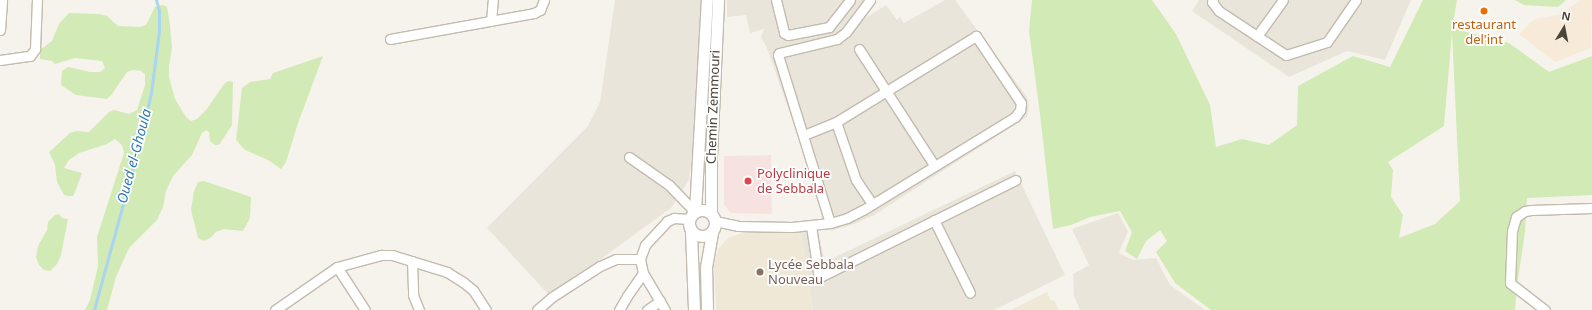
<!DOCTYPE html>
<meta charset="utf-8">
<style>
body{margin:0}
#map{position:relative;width:1592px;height:310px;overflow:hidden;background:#f6f3ec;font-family:"Noto Sans",sans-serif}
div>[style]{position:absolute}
.residential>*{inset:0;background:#eae5da}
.commercial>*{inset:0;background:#f7ead8}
.education>*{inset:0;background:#efe8d6}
.medical>*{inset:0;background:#f6e3e0}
.green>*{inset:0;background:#d2eab5}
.stream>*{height:2.5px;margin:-1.25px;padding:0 1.25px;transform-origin:1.25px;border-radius:1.25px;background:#a9d4f2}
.roads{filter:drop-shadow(1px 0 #c2bbae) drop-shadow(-1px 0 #c2bbae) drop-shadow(0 1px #c2bbae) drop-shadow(0 -1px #c2bbae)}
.minor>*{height:9px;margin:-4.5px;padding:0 4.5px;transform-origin:4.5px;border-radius:4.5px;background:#fff}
.tertiary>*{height:11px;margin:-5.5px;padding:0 5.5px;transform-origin:5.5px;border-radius:5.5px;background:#fff}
.tertiary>.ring{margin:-5.5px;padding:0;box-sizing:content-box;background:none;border:11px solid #fff;border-radius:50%}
.dots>*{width:11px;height:11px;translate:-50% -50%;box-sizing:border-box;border:2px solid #fff;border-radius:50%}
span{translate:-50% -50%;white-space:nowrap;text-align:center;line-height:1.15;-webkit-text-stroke:3.5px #fff;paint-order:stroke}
.food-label{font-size:13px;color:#c56008}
.street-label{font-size:13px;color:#4b4439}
.health-label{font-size:13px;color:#be3a42}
.left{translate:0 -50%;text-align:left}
.education-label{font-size:13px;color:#785e54}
.water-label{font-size:14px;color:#2e7ab2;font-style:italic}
.north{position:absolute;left:1544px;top:8px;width:40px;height:40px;-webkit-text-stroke:3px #fff;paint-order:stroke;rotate:10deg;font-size:11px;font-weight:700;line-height:16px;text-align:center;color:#4b4439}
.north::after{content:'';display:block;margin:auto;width:14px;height:18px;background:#4b4439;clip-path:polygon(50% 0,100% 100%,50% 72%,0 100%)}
</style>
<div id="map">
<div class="residential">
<i style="clip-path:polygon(615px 0,701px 0,692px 155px,689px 180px,671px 208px,550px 296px,487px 228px,588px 126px,600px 102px)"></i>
<i style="clip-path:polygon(727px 0,872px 0,848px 29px,886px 5px,897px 20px,900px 17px,904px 23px,945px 0,955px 0,1027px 97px,1029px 106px,1027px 117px,874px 215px,854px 224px,831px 231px,767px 48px,761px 37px,764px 29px,750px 33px,746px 15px,727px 17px)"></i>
<i style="clip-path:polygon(1199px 0,1411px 0,1385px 60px,1347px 51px,1289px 77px,1192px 11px)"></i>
<i style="clip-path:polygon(1015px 171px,1065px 275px,994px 310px,813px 310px,800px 228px,817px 226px,825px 262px)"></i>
<i style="clip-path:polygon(1118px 213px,1128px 231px,1119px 253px,1133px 260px,1156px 258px,1170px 285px,1205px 310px,1080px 310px,1074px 296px,1073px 274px,1089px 265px,1072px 229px)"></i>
</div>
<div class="commercial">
<i style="clip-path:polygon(1581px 0,1592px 0,1591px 48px,1555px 62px,1519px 34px,1535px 19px,1559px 15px)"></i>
</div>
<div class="education">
<i style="clip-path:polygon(800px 228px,813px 310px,716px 310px,714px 266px,718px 249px,728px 238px,742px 233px)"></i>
<i style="clip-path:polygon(1047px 292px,1051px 301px,1054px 300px,1059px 310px,1011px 310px)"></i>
</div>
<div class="medical">
<i style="clip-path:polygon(771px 155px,772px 214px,731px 213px,724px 205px,724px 156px)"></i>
</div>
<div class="green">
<i style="clip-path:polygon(evenodd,1032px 0,1152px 0,1176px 34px,1210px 105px,1216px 147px,1242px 139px,1269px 145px,1297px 125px,1298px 86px,1353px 56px,1390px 67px,1423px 0,1457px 0,1452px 28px,1509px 43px,1549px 72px,1592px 56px,1592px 195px,1527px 198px,1525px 232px,1517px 286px,1515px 310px,1211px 310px,1175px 283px,1156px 252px,1167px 241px,1160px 230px,1146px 241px,1137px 259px,1125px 251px,1132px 232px,1120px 211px,1090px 217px,1071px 225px,1053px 229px,1040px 114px,1029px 31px,1032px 0,1452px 32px,1460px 201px,1435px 224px,1399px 238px,1403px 215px,1391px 197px,1393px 170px,1388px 162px,1444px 126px,1452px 32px)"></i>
<i style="clip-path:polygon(1515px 0,1566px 0,1558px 7px,1524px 5px)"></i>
<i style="clip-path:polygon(163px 5px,167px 7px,170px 25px,172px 48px,169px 66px,169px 77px,175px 99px,186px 117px,191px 121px,197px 119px,207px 109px,224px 84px,228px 81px,233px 82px,232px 125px,219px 145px,215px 145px,210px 141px,209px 132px,206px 130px,202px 133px,192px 155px,173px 176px,166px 191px,163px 207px,157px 220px,129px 248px,116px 277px,107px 310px,85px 310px,90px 300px,98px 266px,97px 237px,124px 153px,122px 145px,115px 139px,107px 144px,79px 153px,69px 160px,64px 168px,82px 173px,75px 192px,73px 196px,67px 196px,64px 195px,57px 182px,55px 165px,49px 152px,70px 133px,76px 131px,89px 132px,109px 112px,114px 110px,129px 114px,137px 110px,145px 85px,145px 74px,141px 71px,133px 70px,127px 72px,112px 94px,107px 99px,76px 95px,61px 85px,62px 71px,68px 67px,90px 72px,100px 72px,105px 68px,102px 61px,75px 58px,55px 64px,52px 61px,40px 59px,40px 55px,41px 49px,52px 41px,59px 24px,69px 13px,99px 14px,107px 16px,118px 26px,140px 27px,146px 25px,155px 7px)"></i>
<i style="clip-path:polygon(323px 56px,298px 123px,286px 162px,281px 169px,268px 160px,245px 150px,236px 140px,242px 88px,250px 82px,270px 79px,273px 73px)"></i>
<i style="clip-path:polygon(204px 181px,251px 197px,250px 218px,243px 231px,224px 229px,216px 232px,210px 238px,204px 241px,198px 238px,191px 210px,194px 191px,198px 182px)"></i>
<i style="clip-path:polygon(59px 214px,62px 218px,68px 219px,61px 255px,57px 264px,50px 271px,44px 270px,39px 265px,36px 257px,38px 246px,47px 230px,48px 222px,55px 215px)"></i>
</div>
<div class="stream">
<i style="left:94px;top:310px;width:171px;rotate:-74.7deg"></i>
<i style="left:139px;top:145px;width:53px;rotate:-77deg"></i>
<i style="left:151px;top:93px;width:63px;rotate:-82.6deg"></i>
<i style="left:159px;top:31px;width:20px;rotate:-90deg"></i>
<i style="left:159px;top:11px;width:11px;rotate:-105deg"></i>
</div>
<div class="roads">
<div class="minor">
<i style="left:776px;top:0;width:34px;rotate:76deg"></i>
<i style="left:784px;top:33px;width:4px;rotate:27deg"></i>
<i style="left:788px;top:35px;width:42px;rotate:-11deg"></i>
<i style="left:829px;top:27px;width:34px;rotate:-52deg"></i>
<i style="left:1213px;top:0;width:2px;rotate:117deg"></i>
<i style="left:1212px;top:2px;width:11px;rotate:52deg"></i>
<i style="left:1219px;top:11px;width:80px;rotate:33.3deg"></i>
<i style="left:1286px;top:55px;width:43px;rotate:-17.6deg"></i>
<i style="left:1327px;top:42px;width:51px;rotate:-55.4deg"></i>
<i style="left:491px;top:21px;width:21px;rotate:-85deg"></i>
<i style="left:0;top:30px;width:30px;rotate:-86deg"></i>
<i style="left:1257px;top:36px;width:44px;rotate:-54.2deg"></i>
<i style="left:390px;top:39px;width:146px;rotate:-10.2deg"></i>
<i style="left:534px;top:13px;width:7px;rotate:-27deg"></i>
<i style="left:540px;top:10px;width:11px;rotate:-68deg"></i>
<i style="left:859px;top:49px;width:138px;rotate:57.1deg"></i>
<i style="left:0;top:60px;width:30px;rotate:-8deg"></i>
<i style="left:30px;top:56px;width:9px;rotate:-54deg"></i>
<i style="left:35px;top:49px;width:49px;rotate:-87.7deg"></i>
<i style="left:836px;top:122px;width:61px;rotate:71deg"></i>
<i style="left:856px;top:180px;width:29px;rotate:56deg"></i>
<i style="left:629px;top:157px;width:49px;rotate:35deg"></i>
<i style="left:669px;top:185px;width:37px;rotate:46deg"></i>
<i style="left:934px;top:220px;width:81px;rotate:63.7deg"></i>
<i style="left:715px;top:221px;width:24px;rotate:12deg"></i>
<i style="left:738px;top:226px;width:54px;rotate:1.1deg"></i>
<i style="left:792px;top:227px;width:38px;rotate:-6deg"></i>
<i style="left:830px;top:223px;width:18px;rotate:-16deg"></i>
<i style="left:847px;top:218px;width:18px;rotate:-27deg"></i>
<i style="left:863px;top:210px;width:178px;rotate:-31.5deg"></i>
<i style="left:1015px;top:117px;width:9px;rotate:-54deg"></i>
<i style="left:1020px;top:110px;width:7px;rotate:-82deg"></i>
<i style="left:1021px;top:103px;width:81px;rotate:-123.9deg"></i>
<i style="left:976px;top:36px;width:164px;rotate:148.4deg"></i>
<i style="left:836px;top:122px;width:35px;rotate:158deg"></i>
<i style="left:830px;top:223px;width:176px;rotate:-107.2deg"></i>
<i style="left:778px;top:55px;width:2px;rotate:-63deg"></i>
<i style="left:779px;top:53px;width:60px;rotate:-13.6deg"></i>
<i style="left:837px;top:39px;width:11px;rotate:-38deg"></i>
<i style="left:846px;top:32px;width:40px;rotate:-53deg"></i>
<i style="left:811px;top:226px;width:47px;rotate:81.3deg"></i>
<i style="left:818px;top:272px;width:4px;rotate:56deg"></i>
<i style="left:820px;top:275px;width:2px;rotate:27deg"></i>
<i style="left:822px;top:276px;width:216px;rotate:-26.4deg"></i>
<i style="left:412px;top:261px;width:34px;rotate:88deg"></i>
<i style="left:413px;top:295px;width:16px;rotate:68deg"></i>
<i style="left:337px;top:267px;width:51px;rotate:56.9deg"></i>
<i style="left:275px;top:310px;width:75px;rotate:-34.7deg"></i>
<i style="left:337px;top:267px;width:46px;rotate:-15.3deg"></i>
<i style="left:381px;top:255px;width:11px"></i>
<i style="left:392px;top:255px;width:58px;rotate:17.2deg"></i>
<i style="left:447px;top:272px;width:19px;rotate:32deg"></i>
<i style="left:463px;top:282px;width:13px;rotate:39deg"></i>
<i style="left:473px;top:290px;width:24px;rotate:57deg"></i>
<i style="left:537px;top:310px;width:20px;rotate:-41deg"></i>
<i style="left:552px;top:297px;width:57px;rotate:-32.9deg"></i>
<i style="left:600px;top:266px;width:17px;rotate:-24deg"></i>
<i style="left:616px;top:259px;width:24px"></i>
<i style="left:619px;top:310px;width:16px;rotate:-60deg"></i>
<i style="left:627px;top:296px;width:28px;rotate:-55deg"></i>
<i style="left:647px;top:310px;width:16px;rotate:-35deg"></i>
<i style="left:665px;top:310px;width:43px;rotate:-120.7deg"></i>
<i style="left:643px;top:273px;width:14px;rotate:-102deg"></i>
<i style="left:640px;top:259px;width:15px;rotate:-70deg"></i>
<i style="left:645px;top:245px;width:33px;rotate:-47deg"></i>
<i style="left:667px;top:221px;width:8px;rotate:-23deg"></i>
<i style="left:674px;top:218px;width:15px;rotate:4deg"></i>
<i style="left:1545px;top:310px;width:44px;rotate:-142.4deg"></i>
<i style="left:1510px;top:283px;width:52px;rotate:-87.8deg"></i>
<i style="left:1512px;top:231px;width:15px;rotate:-74deg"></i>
<i style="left:1516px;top:217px;width:11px;rotate:-34deg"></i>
<i style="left:1525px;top:211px;width:6px;rotate:-9deg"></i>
<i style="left:1531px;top:210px;width:61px;rotate:-1.9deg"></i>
</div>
<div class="tertiary">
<i class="ring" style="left:689px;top:210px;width:15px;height:15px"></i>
<i style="left:695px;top:212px;width:212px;rotate:-86.8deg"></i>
<i style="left:711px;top:213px;width:57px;rotate:-90deg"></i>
<i style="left:711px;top:156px;width:156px;rotate:-87.4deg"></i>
<i style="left:691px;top:231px;width:79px;rotate:87.8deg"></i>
<i style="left:707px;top:310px;width:43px;rotate:-91.3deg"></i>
<i style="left:706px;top:267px;width:35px;rotate:-80deg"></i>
</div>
</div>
<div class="dots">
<i style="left:1484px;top:11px;background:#e8710a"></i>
<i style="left:748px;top:181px;background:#e0444e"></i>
<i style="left:760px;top:272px;background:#8d6e63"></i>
</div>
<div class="food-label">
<span style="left:1484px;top:32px">restaurant<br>del'int</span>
</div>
<div class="street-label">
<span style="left:713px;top:107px;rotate:-88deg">Chemin Zemmouri</span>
</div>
<div class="health-label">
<span class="left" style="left:757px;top:181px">Polyclinique<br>de Sebbala</span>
</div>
<div class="education-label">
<span class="left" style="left:768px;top:272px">Lycée Sebbala<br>Nouveau</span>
</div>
<div class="water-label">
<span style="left:134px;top:156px;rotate:-75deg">Oued el-Ghoula</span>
</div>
<div class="north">N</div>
</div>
